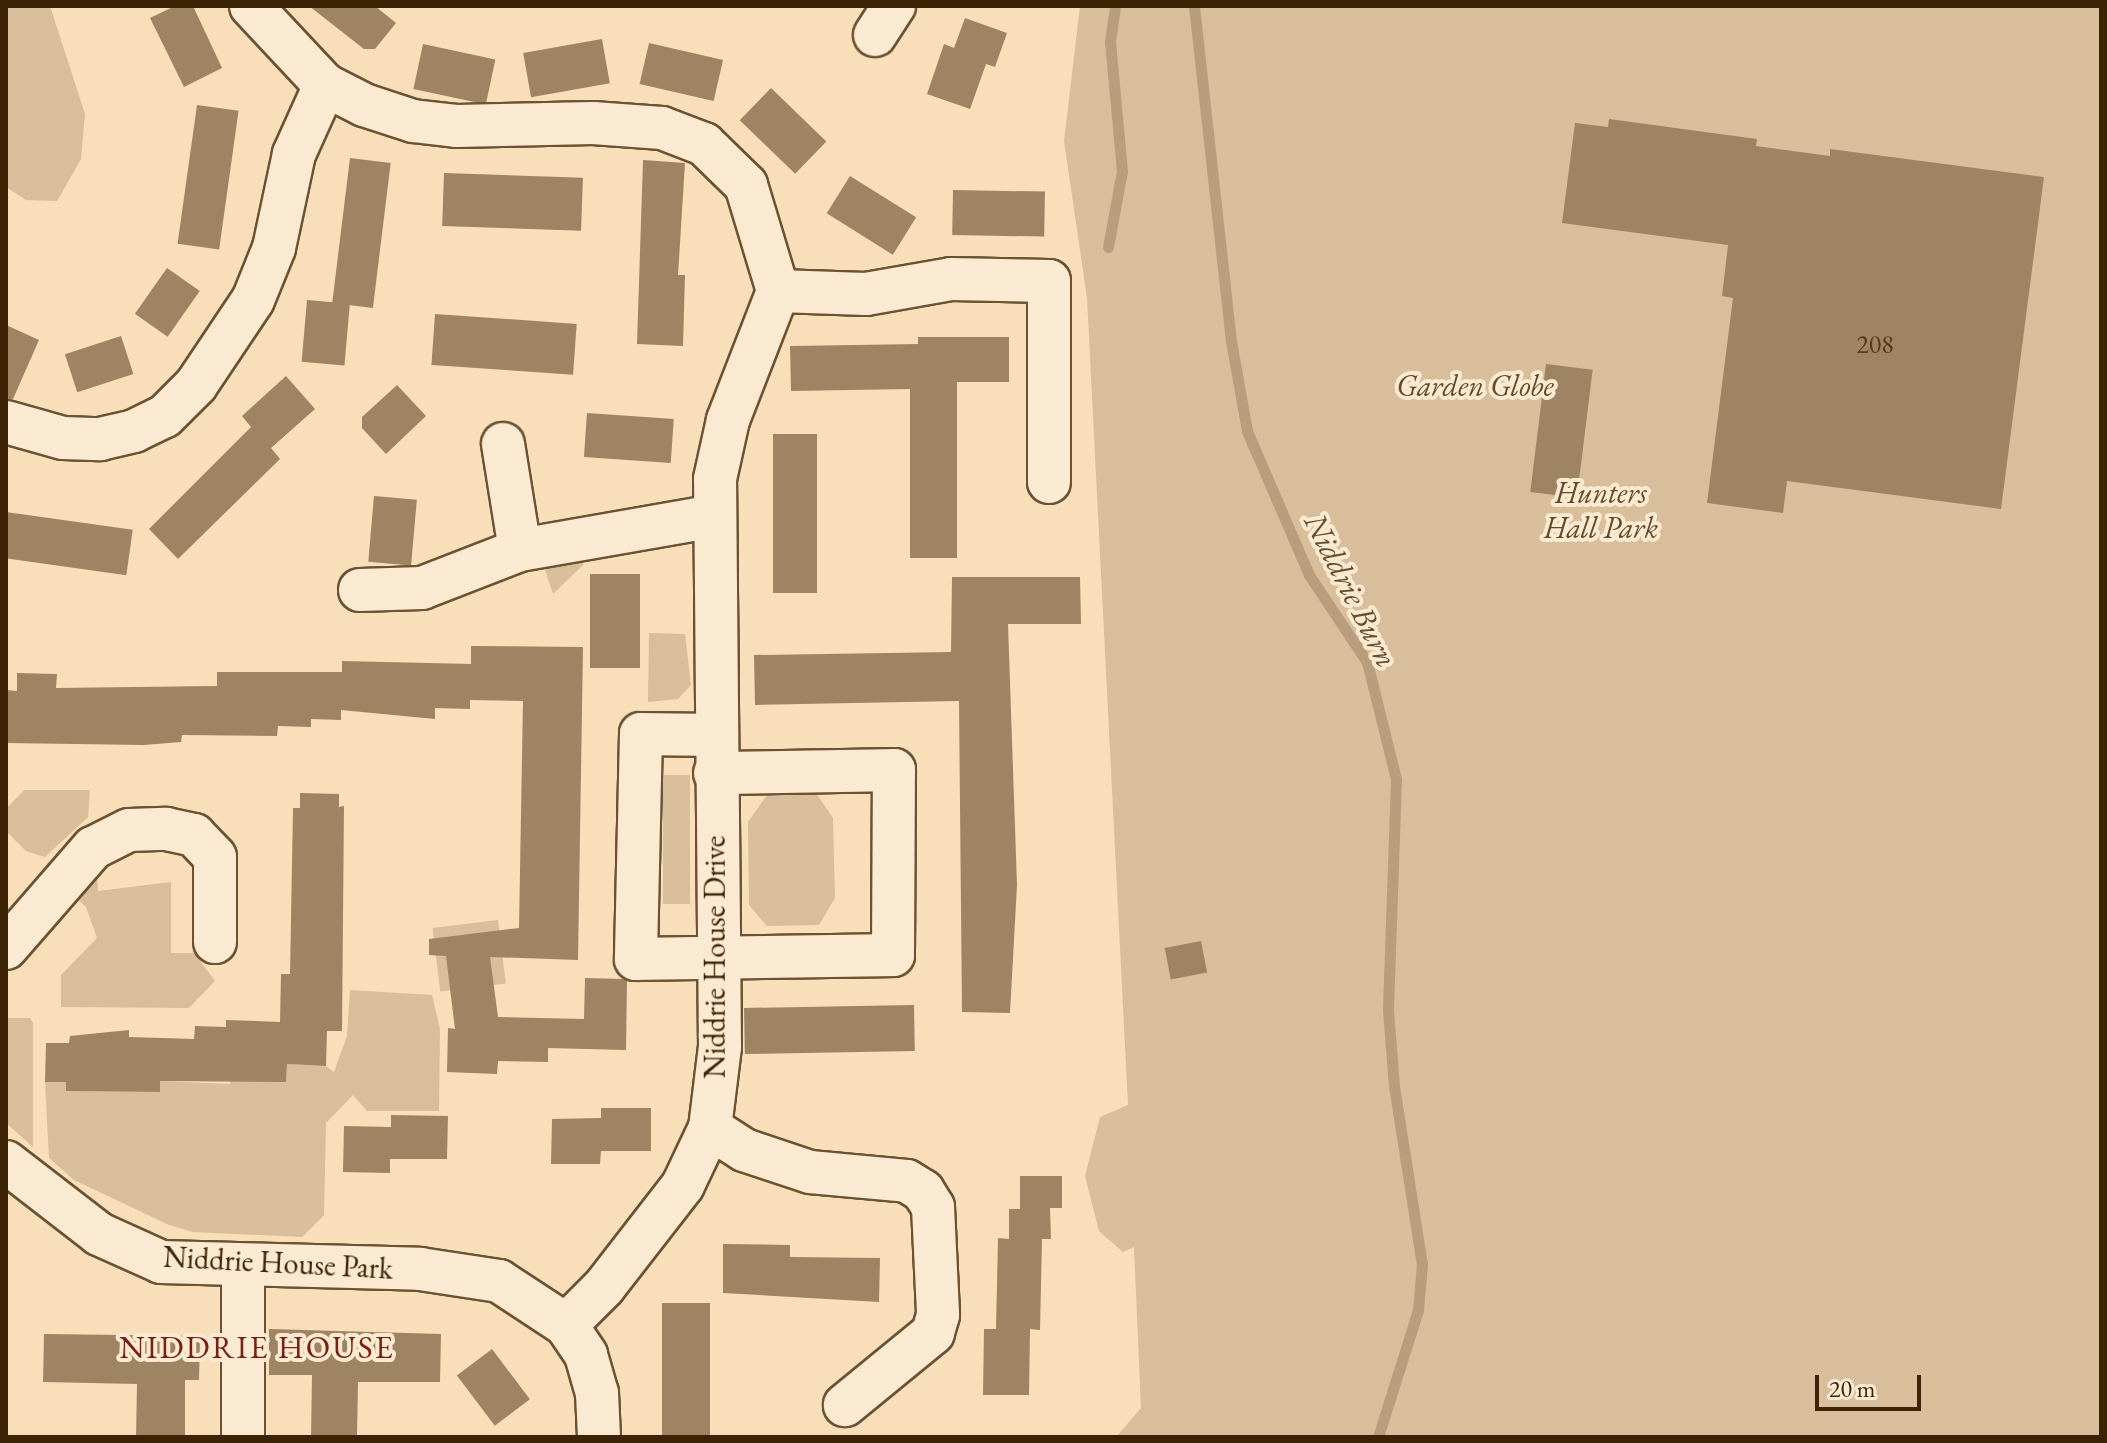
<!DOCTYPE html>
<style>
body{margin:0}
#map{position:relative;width:2107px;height:1443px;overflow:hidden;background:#f8deb9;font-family:"EB Garamond",serif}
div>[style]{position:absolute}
.green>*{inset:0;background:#d8be9a;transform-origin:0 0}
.stream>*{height:11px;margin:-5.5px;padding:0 5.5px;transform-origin:5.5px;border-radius:5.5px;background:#b89e7c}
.building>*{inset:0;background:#9e8463;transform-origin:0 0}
.roads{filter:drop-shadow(2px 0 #6b5232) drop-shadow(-2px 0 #6b5232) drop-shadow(0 2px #6b5232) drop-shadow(0 -2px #6b5232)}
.street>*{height:42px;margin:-21px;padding:0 21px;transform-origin:21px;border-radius:21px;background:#faead2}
span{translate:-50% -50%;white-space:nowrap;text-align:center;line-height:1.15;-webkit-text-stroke:8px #faead2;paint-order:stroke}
.number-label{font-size:26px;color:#543b1c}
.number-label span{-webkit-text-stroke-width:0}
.park-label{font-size:30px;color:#634a2a;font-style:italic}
.street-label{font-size:30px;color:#3c2305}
.water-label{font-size:32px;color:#674e2f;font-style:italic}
.neighbourhood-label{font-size:32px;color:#7a1f14;letter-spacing:2px}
.frame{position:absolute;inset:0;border:8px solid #3c2305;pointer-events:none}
.scale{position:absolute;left:1815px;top:1375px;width:106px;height:36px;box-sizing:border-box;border:4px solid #3c2305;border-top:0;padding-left:10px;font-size:24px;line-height:28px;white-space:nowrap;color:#3c2305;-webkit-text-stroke:6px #faead2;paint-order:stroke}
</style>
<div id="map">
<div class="green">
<i style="clip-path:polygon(6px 6px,50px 6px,85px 114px,81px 159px,57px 201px,26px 200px,6px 187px)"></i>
<i style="clip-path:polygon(1080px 6px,2101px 6px,2101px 1437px,1116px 1437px,1141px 1408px,1134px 1247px,1123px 1252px,1099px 1231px,1085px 1176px,1100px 1117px,1128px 1105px,1087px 298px,1064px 141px)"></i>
<i style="clip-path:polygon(581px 554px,583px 565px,553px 594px,545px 570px)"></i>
<i style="clip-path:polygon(649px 633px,685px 634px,691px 685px,678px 699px,648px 702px)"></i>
<i style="left:663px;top:775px;width:27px;height:129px"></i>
<i style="clip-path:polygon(24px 790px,90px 790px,88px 817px,45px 857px,26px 851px,6px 831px,6px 809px)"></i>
<i style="clip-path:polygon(816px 793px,833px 818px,835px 898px,819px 925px,767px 926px,749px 905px,748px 822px,767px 795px)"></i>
<i style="clip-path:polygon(97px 868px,98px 891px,171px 882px,171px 953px,194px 953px,215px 981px,189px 1008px,61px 1007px,61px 975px,97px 938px,86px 907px,72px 893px)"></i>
<i style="left:498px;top:920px;width:64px;height:66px;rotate:83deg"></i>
<i style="clip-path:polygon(350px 990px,432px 995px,440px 1029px,439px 1111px,367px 1111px,353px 1095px,326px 1123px,324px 1215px,302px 1237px,193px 1232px,169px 1225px,74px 1180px,49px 1158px,45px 1082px,66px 1082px,67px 1091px,160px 1092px,160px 1081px,230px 1084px,231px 1069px,286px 1082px,287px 1064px,326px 1066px,334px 1072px,347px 1036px)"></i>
<i style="clip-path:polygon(6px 1018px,30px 1018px,33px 1023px,33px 1147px,6px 1123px)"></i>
</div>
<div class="stream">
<i style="left:1194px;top:6px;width:337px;rotate:83.7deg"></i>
<i style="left:1231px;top:341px;width:91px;rotate:79.9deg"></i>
<i style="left:1247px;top:431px;width:157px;rotate:66.7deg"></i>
<i style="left:1309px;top:575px;width:105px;rotate:56.3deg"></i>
<i style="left:1367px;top:662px;width:121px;rotate:76.1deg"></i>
<i style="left:1396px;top:779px;width:231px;rotate:92deg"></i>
<i style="left:1388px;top:1010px;width:76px;rotate:85.5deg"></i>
<i style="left:1394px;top:1086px;width:180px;rotate:81.1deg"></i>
<i style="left:1422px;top:1264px;width:46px;rotate:95deg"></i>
<i style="left:1418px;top:1310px;width:133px;rotate:107.5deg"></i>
<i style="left:1108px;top:247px;width:77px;rotate:-79.6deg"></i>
<i style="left:1122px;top:171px;width:130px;rotate:-95.3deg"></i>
<i style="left:1110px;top:42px;width:36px;rotate:-82deg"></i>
</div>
<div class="building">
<i style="clip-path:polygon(175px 6px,193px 6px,222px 68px,184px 87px,150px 18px)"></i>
<i style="clip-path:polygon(309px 6px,375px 6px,396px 23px,375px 49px,364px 49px)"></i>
<i style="clip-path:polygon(965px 18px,1007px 33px,995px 67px,986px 64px,970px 109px,927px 94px,944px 44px,954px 48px)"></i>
<i style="left:602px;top:39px;width:45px;height:80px;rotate:80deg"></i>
<i style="left:649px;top:43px;width:76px;height:42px;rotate:13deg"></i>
<i style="left:423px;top:44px;width:74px;height:46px;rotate:12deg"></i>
<i style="left:771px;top:88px;width:77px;height:45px;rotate:44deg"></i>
<i style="left:197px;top:105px;width:42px;height:140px;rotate:8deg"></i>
<i style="clip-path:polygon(1609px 119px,1757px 139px,1756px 146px,1830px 156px,1830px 149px,2044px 177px,2001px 509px,1787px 481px,1783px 513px,1707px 503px,1733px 298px,1722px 296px,1728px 245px,1562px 223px,1575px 123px,1608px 127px)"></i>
<i style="left:350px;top:158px;width:41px;height:146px;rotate:7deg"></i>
<i style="clip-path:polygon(643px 160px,685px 163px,678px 275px,685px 275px,683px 346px,637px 344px)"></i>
<i style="left:444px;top:173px;width:139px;height:53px;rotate:2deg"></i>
<i style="left:850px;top:176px;width:78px;height:44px;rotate:32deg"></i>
<i style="left:953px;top:190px;width:92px;height:45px;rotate:1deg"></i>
<i style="left:167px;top:268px;width:40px;height:56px;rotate:35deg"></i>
<i style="left:307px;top:300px;width:43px;height:62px;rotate:5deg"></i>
<i style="left:435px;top:314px;width:142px;height:51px;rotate:4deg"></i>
<i style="clip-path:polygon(6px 325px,39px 340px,13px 399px,6px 399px)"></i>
<i style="left:121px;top:336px;width:40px;height:59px;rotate:72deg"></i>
<i style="clip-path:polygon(918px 337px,1009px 337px,1009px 382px,957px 382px,957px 558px,910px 558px,910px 389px,791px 391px,790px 346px,918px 344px)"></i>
<i style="left:1546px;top:364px;width:47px;height:129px;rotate:7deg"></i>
<i style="clip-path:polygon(286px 376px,315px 409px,271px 448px,280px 459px,178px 559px,149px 529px,251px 427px,242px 416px)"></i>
<i style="clip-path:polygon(397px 385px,426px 416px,386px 454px,362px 428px,362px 417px)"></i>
<i style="left:587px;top:413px;width:87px;height:44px;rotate:4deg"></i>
<i style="left:773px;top:434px;width:44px;height:159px"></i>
<i style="left:374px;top:496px;width:43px;height:66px;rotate:5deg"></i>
<i style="left:6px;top:512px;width:128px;height:46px;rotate:8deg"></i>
<i style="left:590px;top:574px;width:50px;height:94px"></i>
<i style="clip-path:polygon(952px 577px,1080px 577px,1081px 624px,1008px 624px,1017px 885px,1010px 1013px,962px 1012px,959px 701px,755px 705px,754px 655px,951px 652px)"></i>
<i style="clip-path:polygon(471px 646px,583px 647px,578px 960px,490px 957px,498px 1017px,584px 1019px,585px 978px,623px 979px,627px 981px,626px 1050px,548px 1048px,548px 1062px,498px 1061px,497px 1074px,447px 1072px,448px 1028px,455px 1029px,446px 956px,429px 955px,429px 939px,519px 928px,523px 701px,470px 700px,470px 709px,435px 708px,435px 719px,341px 710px,341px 720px,311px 719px,311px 727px,278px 726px,277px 736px,182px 735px,181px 742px,144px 745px,6px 743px,6px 690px,17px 691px,17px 673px,57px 674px,56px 688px,217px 686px,217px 672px,342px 672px,342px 661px,471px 664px)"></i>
<i style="clip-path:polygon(300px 793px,339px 794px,339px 807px,344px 806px,342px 1031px,327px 1031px,326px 1066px,287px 1064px,286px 1082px,160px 1081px,160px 1092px,66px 1091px,66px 1082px,45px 1082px,46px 1043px,69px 1043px,70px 1036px,129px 1030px,129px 1037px,194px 1039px,195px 1026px,226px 1027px,226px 1020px,280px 1022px,281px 974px,290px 974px,293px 808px,300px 808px)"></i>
<i style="left:1201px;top:941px;width:32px;height:37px;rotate:79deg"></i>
<i style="left:914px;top:1005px;width:46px;height:170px;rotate:89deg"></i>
<i style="clip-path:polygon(601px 1108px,651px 1108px,651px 1151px,601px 1151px,600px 1164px,551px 1164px,552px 1119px,601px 1118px)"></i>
<i style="clip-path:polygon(391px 1115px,448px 1116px,447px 1159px,390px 1159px,390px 1173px,343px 1172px,344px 1126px,391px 1127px)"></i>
<i style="clip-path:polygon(1020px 1176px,1062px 1176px,1062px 1208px,1050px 1208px,1051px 1239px,1042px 1239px,1040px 1330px,1030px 1329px,1029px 1395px,983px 1395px,984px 1329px,996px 1329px,998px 1238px,1009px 1239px,1009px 1209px,1020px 1209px)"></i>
<i style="clip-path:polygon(723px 1244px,790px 1245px,790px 1257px,880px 1258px,879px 1302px,723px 1293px)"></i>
<i style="left:662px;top:1303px;width:48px;height:134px"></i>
<i style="clip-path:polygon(269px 1329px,441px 1334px,440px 1382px,358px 1382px,357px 1437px,311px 1437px,312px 1375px,269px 1375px)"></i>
<i style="clip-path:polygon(44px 1334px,200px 1336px,199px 1380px,185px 1380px,185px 1437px,136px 1437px,137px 1384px,43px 1382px)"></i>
<i style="left:492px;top:1349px;width:63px;height:44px;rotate:53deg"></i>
</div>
<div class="roads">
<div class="street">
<i style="left:251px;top:6px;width:108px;rotate:46.9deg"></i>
<i style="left:325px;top:85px;width:44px;rotate:27.1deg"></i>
<i style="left:364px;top:105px;width:52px;rotate:18.1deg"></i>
<i style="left:413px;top:121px;width:43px;rotate:6.6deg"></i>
<i style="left:456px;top:126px;width:137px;rotate:-1.3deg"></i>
<i style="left:593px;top:123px;width:69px;rotate:4.1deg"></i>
<i style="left:662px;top:128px;width:45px;rotate:20.9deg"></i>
<i style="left:704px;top:144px;width:59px;rotate:44.3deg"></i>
<i style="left:746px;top:185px;width:111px;rotate:73.2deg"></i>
<i style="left:875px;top:35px;width:35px;rotate:-57deg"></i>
<i style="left:778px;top:291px;width:88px;rotate:2deg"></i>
<i style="left:866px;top:294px;width:86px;rotate:-10deg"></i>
<i style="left:951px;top:279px;width:98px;rotate:1.2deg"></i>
<i style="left:1049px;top:281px;width:201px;rotate:90deg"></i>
<i style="left:6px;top:422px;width:59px;rotate:15.7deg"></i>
<i style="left:63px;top:438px;width:37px;rotate:2deg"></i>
<i style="left:100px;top:439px;width:35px;rotate:-13deg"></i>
<i style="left:134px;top:431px;width:34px;rotate:-26deg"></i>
<i style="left:165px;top:416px;width:44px;rotate:-45deg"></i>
<i style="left:196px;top:385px;width:102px;rotate:-56.2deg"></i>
<i style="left:253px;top:300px;width:56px;rotate:-68deg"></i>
<i style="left:274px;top:248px;width:96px;rotate:-78deg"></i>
<i style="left:294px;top:154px;width:76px;rotate:-65.8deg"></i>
<i style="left:503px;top:444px;width:107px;rotate:80.9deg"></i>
<i style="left:520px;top:550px;width:197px;rotate:-9.9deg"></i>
<i style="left:360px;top:590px;width:62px;rotate:-1.8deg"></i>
<i style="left:422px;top:588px;width:105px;rotate:-21.2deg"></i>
<i style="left:714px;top:735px;width:73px;rotate:-179.2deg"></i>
<i style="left:641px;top:734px;width:225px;rotate:91.3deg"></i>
<i style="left:636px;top:959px;width:257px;rotate:-0.9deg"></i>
<i style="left:893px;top:955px;width:185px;rotate:-89.7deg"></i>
<i style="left:894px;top:770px;width:179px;rotate:179deg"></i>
<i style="left:6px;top:948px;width:133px;rotate:-49deg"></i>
<i style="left:93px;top:848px;width:40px;rotate:-26.6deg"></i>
<i style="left:129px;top:830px;width:37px;rotate:-2deg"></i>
<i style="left:166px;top:829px;width:29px;rotate:12deg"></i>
<i style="left:194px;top:835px;width:30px;rotate:46deg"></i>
<i style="left:215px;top:857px;width:85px;rotate:90deg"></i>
<i style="left:710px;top:1128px;width:40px;rotate:32.9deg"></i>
<i style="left:744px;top:1150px;width:70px;rotate:18.4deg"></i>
<i style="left:810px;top:1172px;width:97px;rotate:5.3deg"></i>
<i style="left:907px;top:1181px;width:19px;rotate:32deg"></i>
<i style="left:923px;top:1191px;width:19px;rotate:58deg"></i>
<i style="left:933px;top:1207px;width:108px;rotate:87.3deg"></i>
<i style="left:938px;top:1315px;width:19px;rotate:106deg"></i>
<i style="left:933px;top:1333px;width:114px;rotate:140.7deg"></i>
<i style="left:6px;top:1162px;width:118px;rotate:37.7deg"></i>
<i style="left:99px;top:1234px;width:68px;rotate:24.3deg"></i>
<i style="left:161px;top:1262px;width:259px;rotate:1.5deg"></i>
<i style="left:420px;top:1269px;width:80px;rotate:8.6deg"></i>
<i style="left:499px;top:1281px;width:80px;rotate:33.3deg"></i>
<i style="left:566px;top:1325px;width:36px;rotate:56deg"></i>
<i style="left:586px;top:1355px;width:40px;rotate:74deg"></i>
<i style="left:597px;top:1393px;width:44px;rotate:87.4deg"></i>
<i style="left:243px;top:1267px;width:170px;rotate:90deg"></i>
<i style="left:566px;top:1325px;width:54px;rotate:-45deg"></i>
<i style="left:604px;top:1287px;width:129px;rotate:-52.2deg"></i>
<i style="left:683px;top:1185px;width:63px;rotate:-64.7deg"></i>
<i style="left:710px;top:1128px;width:82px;rotate:-83deg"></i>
<i style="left:720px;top:1047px;width:568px;rotate:-90.5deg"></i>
<i style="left:715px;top:479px;width:60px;rotate:-77.6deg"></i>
<i style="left:728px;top:420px;width:138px;rotate:-68.8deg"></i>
</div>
</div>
<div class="number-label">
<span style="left:1875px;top:345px">208</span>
</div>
<div class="park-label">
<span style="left:1475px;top:386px">Garden Globe</span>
<span style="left:1601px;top:510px">Hunters<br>Hall Park</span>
</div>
<div class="street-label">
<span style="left:715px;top:957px;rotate:-90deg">Niddrie House Drive</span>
<span style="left:278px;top:1263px;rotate:3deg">Niddrie House Park</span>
</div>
<div class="water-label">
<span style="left:1351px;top:590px;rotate:63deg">Niddrie Burn</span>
</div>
<div class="neighbourhood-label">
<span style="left:257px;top:1347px">NIDDRIE HOUSE</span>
</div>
<div class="frame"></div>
<div class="scale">20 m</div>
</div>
